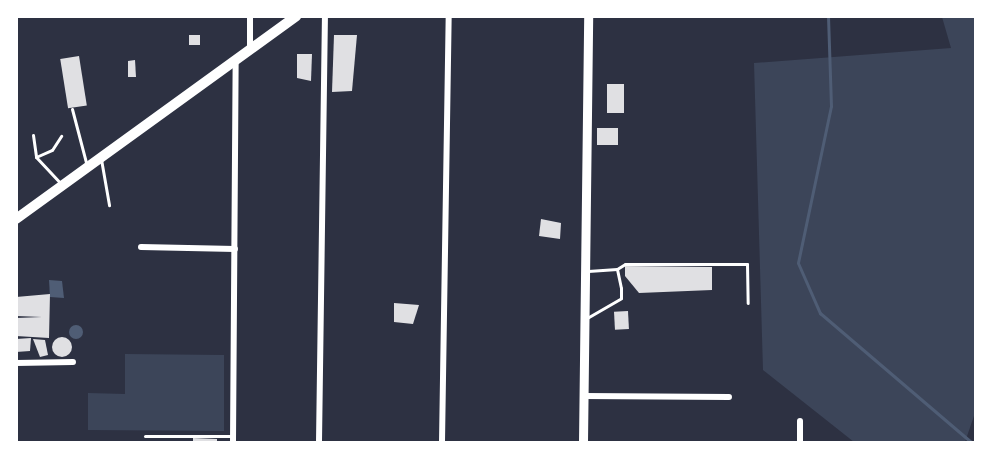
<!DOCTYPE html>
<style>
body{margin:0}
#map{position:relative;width:992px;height:459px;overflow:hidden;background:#2d3142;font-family:"IBM Plex Sans",sans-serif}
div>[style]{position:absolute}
.green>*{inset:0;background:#3c4559}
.water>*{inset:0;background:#4f5d75}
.round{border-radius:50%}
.stream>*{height:3px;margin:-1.5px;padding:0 1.5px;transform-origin:1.5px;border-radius:1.5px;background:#4f5d75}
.building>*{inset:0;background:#e0e0e3;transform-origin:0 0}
.service>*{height:3px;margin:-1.5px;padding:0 1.5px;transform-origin:1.5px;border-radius:1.5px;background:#fff}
.minor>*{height:6px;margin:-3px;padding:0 3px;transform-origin:3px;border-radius:3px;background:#fff}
.secondary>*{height:9px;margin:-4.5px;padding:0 4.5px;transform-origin:4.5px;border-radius:4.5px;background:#fff}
.primary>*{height:10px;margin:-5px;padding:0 5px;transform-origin:5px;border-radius:5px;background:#fff}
span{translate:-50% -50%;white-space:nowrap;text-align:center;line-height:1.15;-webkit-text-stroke:4.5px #fff;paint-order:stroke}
.frame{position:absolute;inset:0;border:18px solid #fff;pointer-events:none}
</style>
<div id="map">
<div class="green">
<i style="clip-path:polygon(942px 17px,975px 17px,975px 413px,965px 442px,854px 442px,763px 370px,754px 63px,951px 48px)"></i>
<i style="clip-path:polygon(125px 354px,224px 355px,224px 431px,88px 430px,88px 393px,125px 394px)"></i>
</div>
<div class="water">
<i style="clip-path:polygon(49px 280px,62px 281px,64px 298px,50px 297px)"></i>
<i class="round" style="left:69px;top:325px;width:14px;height:14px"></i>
</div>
<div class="stream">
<i style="left:828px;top:16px;width:90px;rotate:88.1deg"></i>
<i style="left:831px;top:106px;width:160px;rotate:101.9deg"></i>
<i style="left:798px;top:263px;width:55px;rotate:66.3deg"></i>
<i style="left:820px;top:313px;width:199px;rotate:40.5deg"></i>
</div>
<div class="building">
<i style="left:189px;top:35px;width:11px;height:10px"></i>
<i style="clip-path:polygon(334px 35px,357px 35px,352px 91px,332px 92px)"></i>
<i style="clip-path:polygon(297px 54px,312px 54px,311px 81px,297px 78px)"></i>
<i style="left:79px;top:56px;width:50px;height:19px;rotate:81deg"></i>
<i style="clip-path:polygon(135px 60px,136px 77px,128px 77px,128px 61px)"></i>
<i style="left:607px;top:84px;width:17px;height:29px"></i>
<i style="left:597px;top:128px;width:21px;height:17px"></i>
<i style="clip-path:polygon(541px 219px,561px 223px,560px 239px,539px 236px)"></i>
<i style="clip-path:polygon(625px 266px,712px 267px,712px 290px,639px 293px,625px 276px)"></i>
<i style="clip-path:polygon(50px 294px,49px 338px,16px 336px,16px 318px,42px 317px,16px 316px,16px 297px)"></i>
<i style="clip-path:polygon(394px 303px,419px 305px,413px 324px,394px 322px)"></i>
<i style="left:628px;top:311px;width:18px;height:14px;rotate:87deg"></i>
<i class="round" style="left:52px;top:337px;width:20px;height:20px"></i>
<i style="clip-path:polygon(31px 338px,30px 351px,16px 352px,16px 339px)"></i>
<i style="clip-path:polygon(33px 339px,45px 340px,48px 355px,40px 357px)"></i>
<i style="clip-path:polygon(193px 438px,217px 439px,217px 442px,193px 442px)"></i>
</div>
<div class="service">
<i style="left:72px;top:109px;width:59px;rotate:75.3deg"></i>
<i style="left:33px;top:135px;width:22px;rotate:82deg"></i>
<i style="left:36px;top:157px;width:35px;rotate:47deg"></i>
<i style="left:36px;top:157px;width:17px;rotate:-24deg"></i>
<i style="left:52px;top:150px;width:17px;rotate:-57deg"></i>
<i style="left:101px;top:159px;width:47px;rotate:80.1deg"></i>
<i style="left:617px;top:269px;width:9px;rotate:-32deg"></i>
<i style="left:625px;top:264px;width:122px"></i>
<i style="left:747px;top:264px;width:39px;rotate:89deg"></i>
<i style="left:587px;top:318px;width:39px;rotate:-30deg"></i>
<i style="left:621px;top:298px;width:10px;rotate:-90deg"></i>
<i style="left:621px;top:288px;width:19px;rotate:-102deg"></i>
<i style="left:617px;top:269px;width:29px;rotate:176deg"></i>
<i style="left:145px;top:436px;width:86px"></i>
</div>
<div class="minor">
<i style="left:250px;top:49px;width:33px;rotate:-90deg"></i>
<i style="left:141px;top:247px;width:94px;rotate:1.2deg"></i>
<i style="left:16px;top:363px;width:57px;rotate:-1deg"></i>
<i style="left:584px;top:396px;width:145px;rotate:0.4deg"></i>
<i style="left:233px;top:442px;width:382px;rotate:-89.6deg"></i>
<i style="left:319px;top:442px;width:426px;rotate:-89.2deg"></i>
<i style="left:442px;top:442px;width:426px;rotate:-89.1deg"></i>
<i style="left:800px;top:442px;width:21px;rotate:-90deg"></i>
</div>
<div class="secondary">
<i style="left:583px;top:442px;width:426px;rotate:-89.3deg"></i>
</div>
<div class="primary">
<i style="left:16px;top:219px;width:346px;rotate:-35.9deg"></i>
</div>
<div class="frame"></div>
</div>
